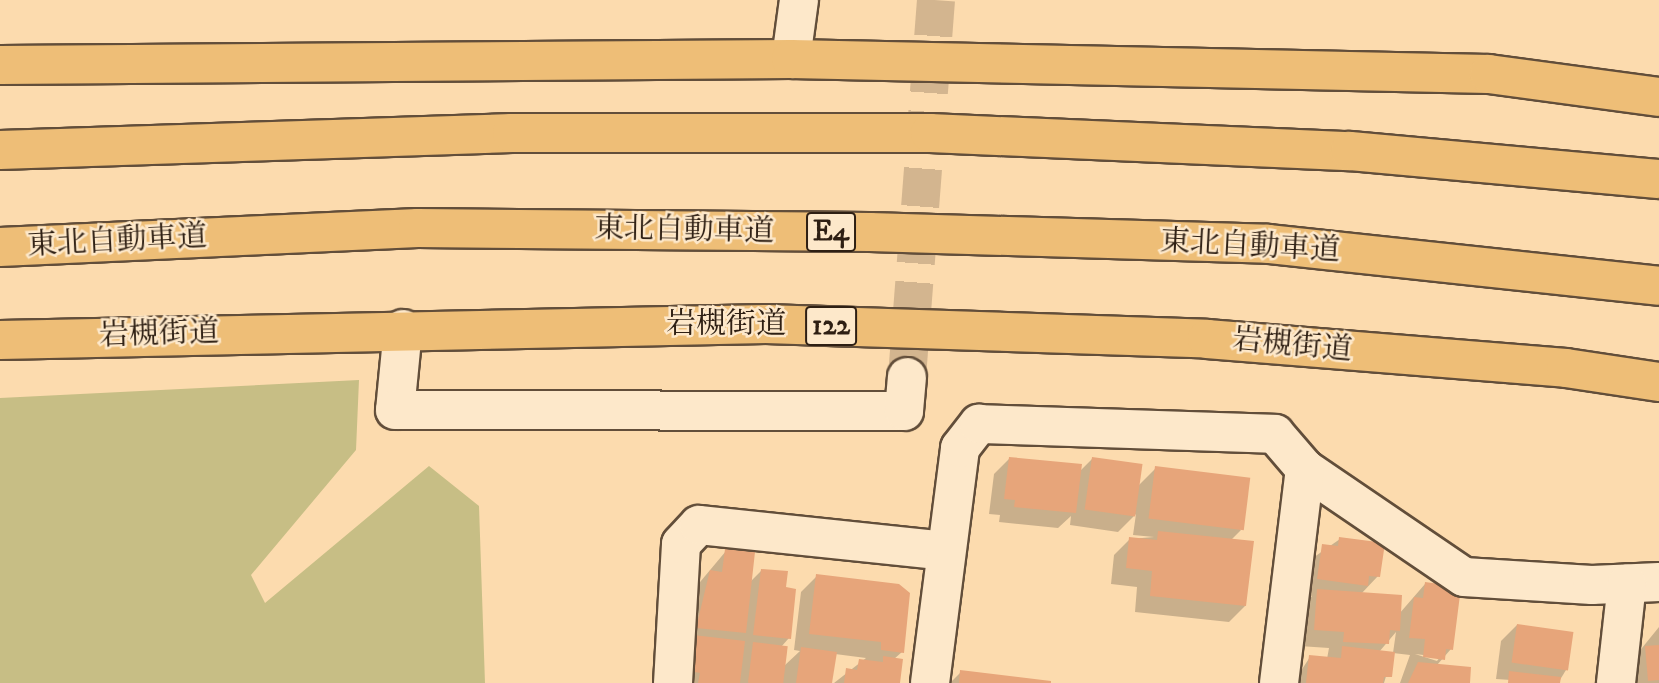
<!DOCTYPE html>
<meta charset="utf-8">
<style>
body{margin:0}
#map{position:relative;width:1659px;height:683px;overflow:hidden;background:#fcdbae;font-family:"IM FELL DW Pica","Noto Serif JP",serif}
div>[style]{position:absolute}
.green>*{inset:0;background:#c7be85}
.shadow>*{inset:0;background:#0003}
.building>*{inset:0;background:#e7a57a;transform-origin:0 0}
.minor-tunnel>*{height:38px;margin-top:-19px;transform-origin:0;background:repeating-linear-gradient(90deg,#d3b58f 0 38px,transparent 0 57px)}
.roads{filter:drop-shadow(2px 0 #624e3a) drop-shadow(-2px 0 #624e3a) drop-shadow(0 2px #624e3a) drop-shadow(0 -2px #624e3a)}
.minor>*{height:38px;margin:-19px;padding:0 19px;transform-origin:19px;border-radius:19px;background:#fde8ca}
.highway>*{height:38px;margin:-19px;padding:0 19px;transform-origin:19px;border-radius:19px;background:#eebe77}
span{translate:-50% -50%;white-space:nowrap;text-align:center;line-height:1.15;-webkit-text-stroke:5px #fde8ca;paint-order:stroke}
.shield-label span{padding:2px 5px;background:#fde8ca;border:2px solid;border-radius:5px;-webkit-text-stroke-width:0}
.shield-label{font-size:28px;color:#2e1f13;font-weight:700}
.street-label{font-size:30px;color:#2e1f13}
</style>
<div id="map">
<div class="green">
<i style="clip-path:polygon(359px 380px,356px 450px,251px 575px,265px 603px,429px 466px,479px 506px,485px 683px,0 683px,0 398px)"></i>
</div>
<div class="shadow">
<i style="clip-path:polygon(1010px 458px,1079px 472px,1093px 458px,1139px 485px,1156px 468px,1241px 530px,1231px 540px,1245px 606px,1229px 622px,1135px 612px,1137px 587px,1111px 584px,1114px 555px,1130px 539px,1154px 537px,1133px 535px,1136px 514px,1118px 532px,1070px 525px,1071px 516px,1058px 528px,999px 522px,1000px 515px,989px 514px,994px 474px)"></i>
<i style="clip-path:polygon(evenodd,1340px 539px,1378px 576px,1361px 594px,1399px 614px,1425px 584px,1451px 649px,1437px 665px,1468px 683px,1400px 683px,1410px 655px,1393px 653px,1396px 632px,1379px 652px,1393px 653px,1384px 683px,1293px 683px,1310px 657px,1327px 659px,1329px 648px,1299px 646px,1302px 607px,1312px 596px,1302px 594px,1307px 562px,1340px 539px,1415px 654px,1440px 657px,1437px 661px,1415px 654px)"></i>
<i style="clip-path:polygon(726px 551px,750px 582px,762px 570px,784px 589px,789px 638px,781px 647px,784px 666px,800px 651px,794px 650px,801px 592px,817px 576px,902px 652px,894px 659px,898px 683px,834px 683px,866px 658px,835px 654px,831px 683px,675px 683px,695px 588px)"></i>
<i style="clip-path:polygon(1517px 625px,1566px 670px,1558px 683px,1496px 679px,1501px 641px)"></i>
<i style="clip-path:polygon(1659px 627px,1659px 683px,1631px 683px,1629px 664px)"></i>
<i style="clip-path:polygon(961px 672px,1051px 683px,950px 683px)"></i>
</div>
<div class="building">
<i style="clip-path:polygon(1009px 457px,1082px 464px,1076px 513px,1014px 507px,1015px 500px,1004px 499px)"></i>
<i style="left:1092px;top:457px;width:51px;height:53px;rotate:8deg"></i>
<i style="left:1155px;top:466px;width:96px;height:53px;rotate:7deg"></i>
<i style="clip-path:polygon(1158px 531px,1254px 541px,1246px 606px,1150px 596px,1152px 571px,1126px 568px,1129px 537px,1157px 540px)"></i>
<i style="clip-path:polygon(1339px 537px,1385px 543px,1380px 577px,1369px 576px,1368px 586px,1317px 579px,1322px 544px,1338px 546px)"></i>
<i style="clip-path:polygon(725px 549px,755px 552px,746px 633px,696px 628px,710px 570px,722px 572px)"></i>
<i style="clip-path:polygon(761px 569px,788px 571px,786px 587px,796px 589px,791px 639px,753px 635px)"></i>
<i style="clip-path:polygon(816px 574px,899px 584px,910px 593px,904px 653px,881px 650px,881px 642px,809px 634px)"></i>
<i style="clip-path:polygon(1425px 582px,1461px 587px,1453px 650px,1446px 649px,1445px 660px,1423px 657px,1425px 639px,1409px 638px,1414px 597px,1423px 598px)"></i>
<i style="clip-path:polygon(1317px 589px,1402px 595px,1400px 631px,1390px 630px,1389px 644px,1343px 642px,1344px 632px,1314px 630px)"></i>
<i style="left:1517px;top:624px;width:57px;height:39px;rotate:8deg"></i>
<i style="clip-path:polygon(693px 635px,745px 641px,740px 683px,698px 683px,700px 673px,690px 671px)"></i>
<i style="left:753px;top:642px;width:35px;height:41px;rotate:7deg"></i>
<i style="clip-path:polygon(1659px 645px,1659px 680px,1648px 681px,1645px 646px)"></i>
<i style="clip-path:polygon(1342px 646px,1395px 652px,1392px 677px,1384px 677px,1383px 683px,1306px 683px,1309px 655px,1341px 658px)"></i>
<i style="clip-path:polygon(801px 647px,837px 652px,832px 683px,796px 683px)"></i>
<i style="clip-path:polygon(883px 656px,903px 659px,900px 683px,844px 683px,846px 668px,857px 670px,859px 659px,883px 662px)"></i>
<i style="clip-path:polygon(1418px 662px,1471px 667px,1470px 683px,1408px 683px)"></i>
<i style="clip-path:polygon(960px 670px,1051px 681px,1051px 683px,959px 683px)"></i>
<i style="clip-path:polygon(1509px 671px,1561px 677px,1560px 683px,1508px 683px)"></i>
</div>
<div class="minor-tunnel">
<i style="left:907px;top:377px;width:378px;rotate:-85.6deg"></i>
</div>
<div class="roads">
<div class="minor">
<i style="left:791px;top:59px;width:60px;rotate:-82.3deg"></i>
<i style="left:403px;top:329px;width:81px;rotate:95.6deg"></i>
<i style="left:395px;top:410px;width:509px;rotate:0.11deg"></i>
<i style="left:904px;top:411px;width:34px;rotate:-85deg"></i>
<i style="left:673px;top:683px;width:139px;rotate:-86.7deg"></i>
<i style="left:681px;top:544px;width:26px;rotate:-47deg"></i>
<i style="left:699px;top:525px;width:248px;rotate:6deg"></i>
<i style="left:930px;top:683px;width:237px;rotate:-82.7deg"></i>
<i style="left:960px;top:448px;width:31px;rotate:-52deg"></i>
<i style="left:979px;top:424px;width:296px;rotate:1.9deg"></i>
<i style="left:1275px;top:434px;width:46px;rotate:49.4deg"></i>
<i style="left:1305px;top:469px;width:192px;rotate:34.2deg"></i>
<i style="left:1464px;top:577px;width:128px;rotate:3.6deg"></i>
<i style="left:1592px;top:585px;width:67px;rotate:-2.6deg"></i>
<i style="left:1279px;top:683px;width:216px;rotate:-83.1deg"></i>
<i style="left:1616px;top:683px;width:100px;rotate:-83.7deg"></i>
</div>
<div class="highway">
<i style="left:0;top:65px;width:791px;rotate:-0.43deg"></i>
<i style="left:791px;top:59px;width:698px;rotate:1.23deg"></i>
<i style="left:1489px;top:74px;width:172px;rotate:7.7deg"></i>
<i style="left:0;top:150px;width:512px;rotate:-1.9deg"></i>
<i style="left:512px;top:133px;width:418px"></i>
<i style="left:930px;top:133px;width:420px;rotate:2.5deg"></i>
<i style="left:1350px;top:151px;width:310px;rotate:5.2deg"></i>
<i style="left:0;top:247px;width:418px;rotate:-2.6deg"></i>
<i style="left:418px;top:228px;width:452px;rotate:0.5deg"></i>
<i style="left:870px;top:232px;width:398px;rotate:1.7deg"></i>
<i style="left:1268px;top:244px;width:393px;rotate:6.1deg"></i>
<i style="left:0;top:340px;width:766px;rotate:-1.2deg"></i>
<i style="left:766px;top:324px;width:441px;rotate:1.9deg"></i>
<i style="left:1207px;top:339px;width:360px;rotate:4.6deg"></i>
<i style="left:1566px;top:368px;width:94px;rotate:8.6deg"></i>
</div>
</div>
<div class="shield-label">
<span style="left:831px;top:232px">E4</span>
<span style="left:831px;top:326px">122</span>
</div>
<div class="street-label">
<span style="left:684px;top:231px;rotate:1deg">東北自動車道</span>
<span style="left:117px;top:242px;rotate:-3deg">東北自動車道</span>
<span style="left:1250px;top:247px;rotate:3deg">東北自動車道</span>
<span style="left:726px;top:325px">岩槻街道</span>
<span style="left:159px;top:335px;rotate:-2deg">岩槻街道</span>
<span style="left:1292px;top:346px;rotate:5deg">岩槻街道</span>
</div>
</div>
